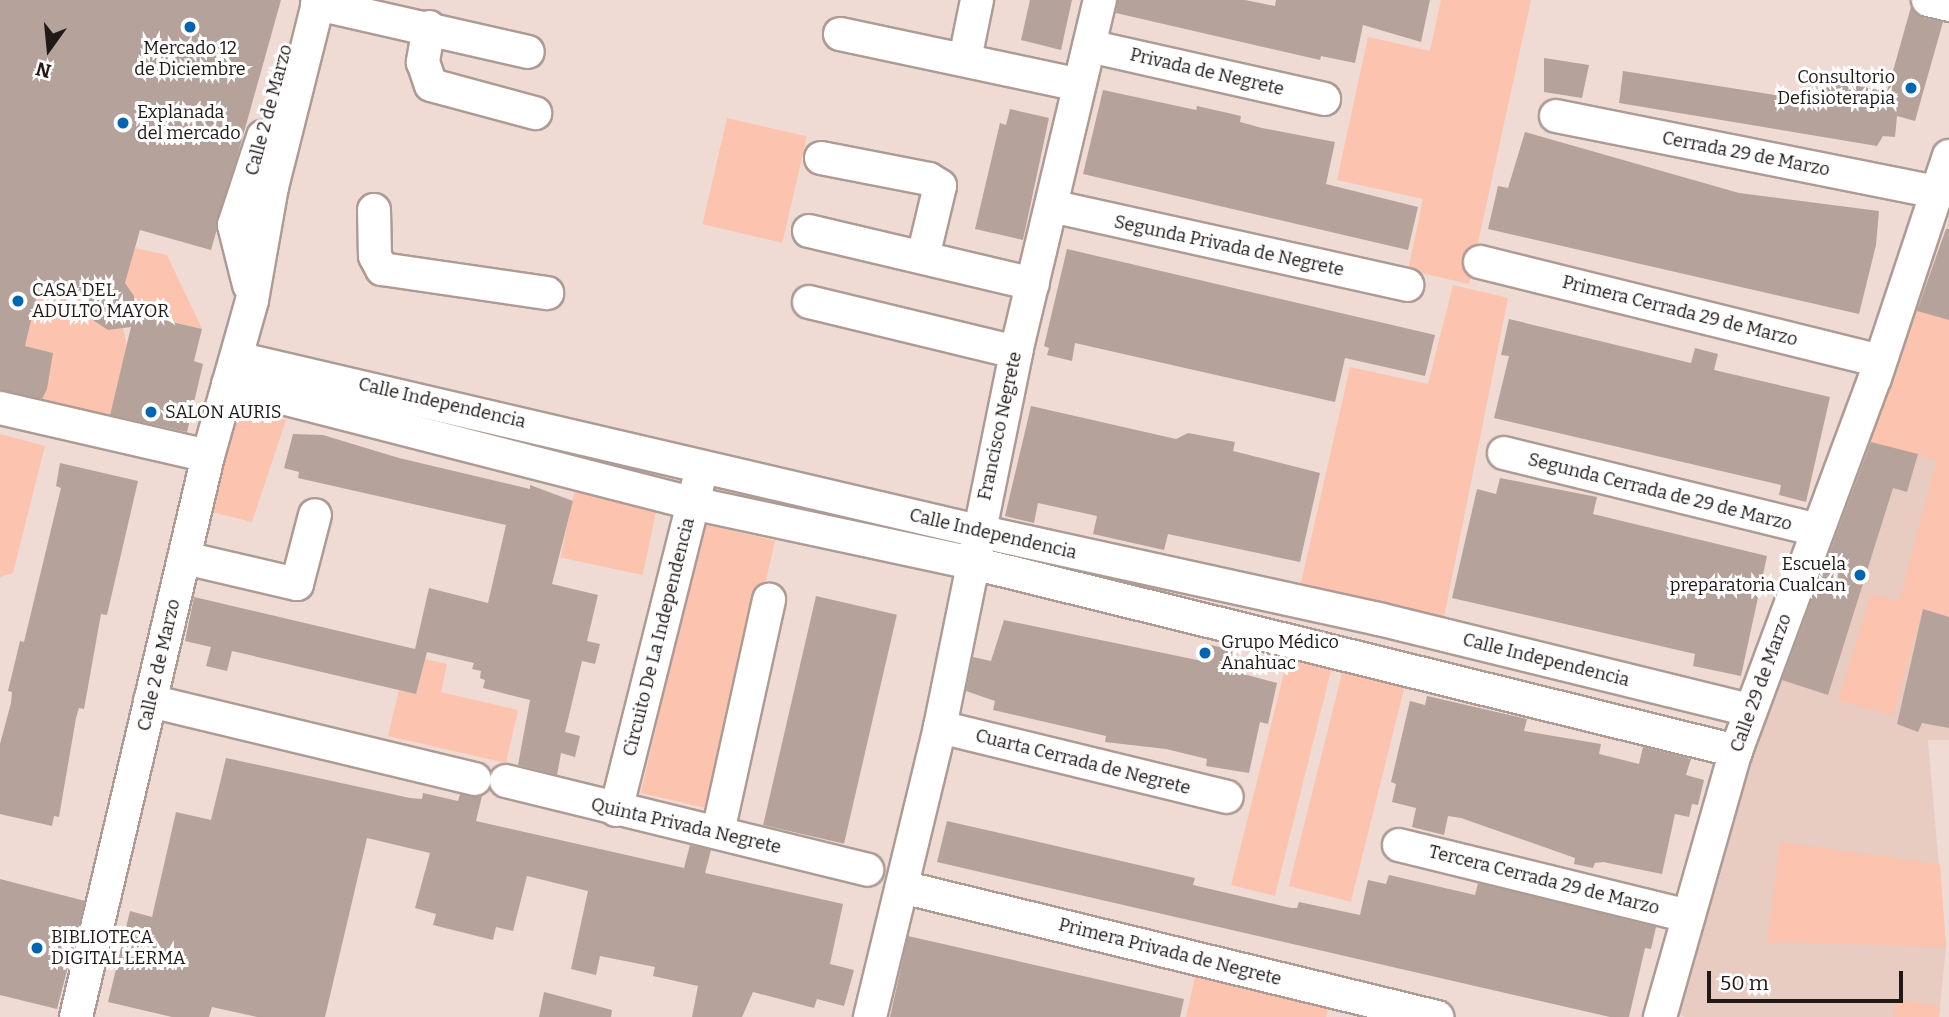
<!DOCTYPE html>
<meta charset="utf-8">
<style>
body{margin:0}
#map{position:relative;width:1949px;height:1017px;overflow:hidden;background:#efdbd4;font-family:Bitter,serif}
div>[style]{position:absolute}
.built>*{inset:0;background:#e8ccc2}
.green>*{inset:0;background:#fcc3ae;transform-origin:0 0}
.building>*{inset:0;background:#b5a29b;transform-origin:0 0}
.roads{filter:drop-shadow(2px 0 #ad9b94) drop-shadow(-2px 0 #ad9b94) drop-shadow(0 2px #ad9b94) drop-shadow(0 -2px #ad9b94)}
.minor>*{height:32px;margin:-16px;padding:0 16px;transform-origin:16px;border-radius:16px;background:#fff}
.dots>*{width:19px;height:19px;translate:-50% -50%;box-sizing:border-box;border:4px solid #fff;border-radius:50%}
span{translate:-50% -50%;white-space:nowrap;text-align:center;line-height:1.15;-webkit-text-stroke:6px #fff;paint-order:stroke}
.poi-label{font-size:18px;color:#201917}
.right{translate:-100% -50%;text-align:right}
.left{translate:0 -50%;text-align:left}
.street-label{font-size:18px;color:#201917}
.north{position:absolute;left:14px;top:14px;width:70px;height:70px;-webkit-text-stroke:5px #fff;paint-order:stroke;rotate:195deg;font-size:19px;font-weight:700;line-height:28px;text-align:center;color:#201917}
.north::after{content:'';display:block;margin:auto;width:24px;height:32px;background:#201917;clip-path:polygon(50% 0,100% 100%,50% 72%,0 100%)}
.scale{position:absolute;left:1707px;top:971px;width:196px;height:32px;box-sizing:border-box;border:4px solid #201917;border-top:0;padding-left:9px;font-size:21px;line-height:24px;white-space:nowrap;color:#201917;-webkit-text-stroke:5px #fff;paint-order:stroke}
</style>
<div id="map">
<div class="built">
<i style="clip-path:polygon(1949px 220px,1949px 740px,1928px 740px,1946px 947px,1939px 1017px,1685px 1017px,1676px 1013px,1747px 773px)"></i>
</div>
<div class="green">
<i style="clip-path:polygon(1441px 0,1531px 0,1469px 284px,1408px 270px,1423px 199px,1337px 180px,1368px 37px,1430px 51px)"></i>
<i style="left:727px;top:118px;width:82px;height:109px;rotate:13deg"></i>
<i style="clip-path:polygon(57px 215px,58px 292px,88px 301px,94px 321px,108px 330px,123px 328px,127px 345px,110px 415px,41px 401px,53px 353px,25px 346px)"></i>
<i style="clip-path:polygon(135px 248px,167px 255px,202px 329px,136px 312px,134px 296px,125px 283px)"></i>
<i style="clip-path:polygon(1453px 285px,1508px 298px,1444px 617px,1301px 583px,1350px 367px,1428px 384px)"></i>
<i style="clip-path:polygon(1917px 311px,1949px 320px,1949px 617px,1923px 609px,1893px 716px,1838px 700px,1871px 594px,1899px 601px,1937px 460px,1871px 442px)"></i>
<i style="clip-path:polygon(233px 407px,286px 420px,252px 522px,208px 511px)"></i>
<i style="clip-path:polygon(0 434px,45px 446px,13px 573px,0 577px)"></i>
<i style="left:575px;top:489px;width:84px;height:70px;rotate:12deg"></i>
<i style="left:703px;top:524px;width:74px;height:276px;rotate:13deg"></i>
<i style="left:1288px;top:657px;width:45px;height:235px;rotate:14deg"></i>
<i style="clip-path:polygon(425px 659px,447px 664px,441px 692px,518px 710px,506px 763px,388px 736px,399px 690px,416px 694px)"></i>
<i style="left:1344px;top:665px;width:64px;height:228px;rotate:14deg"></i>
<i style="clip-path:polygon(1780px 842px,1940px 864px,1946px 947px,1767px 942px)"></i>
<i style="clip-path:polygon(1195px 977px,1329px 1006px,1326px 1017px,1186px 1017px)"></i>
<i style="clip-path:polygon(1895px 999px,1940px 1006px,1939px 1017px,1894px 1017px)"></i>
</div>
<div class="building">
<i style="clip-path:polygon(0 0,281px 0,211px 250px,140px 230px,125px 283px,134px 296px,134px 313px,202px 329px,194px 361px,203px 364px,187px 432px,110px 415px,131px 327px,108px 330px,94px 321px,88px 301px,39px 287px,25px 346px,53px 353px,47px 389px,42px 399px,0 390px)"></i>
<i style="clip-path:polygon(1030px 0,1072px 0,1061px 50px,1021px 40px)"></i>
<i style="clip-path:polygon(1118px 0,1245px 0,1275px 6px,1276px 0,1430px 0,1421px 42px,1363px 25px,1355px 63px,1321px 56px,1320px 60px,1116px 13px)"></i>
<i style="clip-path:polygon(1911px 7px,1923px 18px,1943px 22px,1915px 121px,1897px 116px,1895px 137px,1883px 136px,1877px 146px,1619px 103px,1623px 71px,1813px 101px,1819px 78px,1887px 92px)"></i>
<i style="clip-path:polygon(1544px 58px,1589px 65px,1582px 98px,1544px 92px)"></i>
<i style="clip-path:polygon(1103px 90px,1196px 110px,1197px 106px,1241px 116px,1240px 122px,1262px 128px,1335px 142px,1326px 184px,1418px 207px,1408px 250px,1083px 174px)"></i>
<i style="clip-path:polygon(1010px 109px,1049px 118px,1023px 240px,975px 229px,1000px 123px,1006px 125px)"></i>
<i style="clip-path:polygon(1525px 132px,1739px 193px,1879px 211px,1876px 245px,1859px 314px,1488px 229px,1498px 186px,1508px 188px)"></i>
<i style="clip-path:polygon(1946px 229px,1949px 229px,1949px 320px,1917px 311px)"></i>
<i style="clip-path:polygon(1067px 249px,1435px 335px,1425px 376px,1345px 358px,1335px 402px,1075px 343px,1072px 361px,1047px 355px,1049px 348px,1044px 346px)"></i>
<i style="clip-path:polygon(1509px 319px,1691px 363px,1695px 348px,1718px 354px,1714px 370px,1830px 397px,1806px 502px,1779px 495px,1781px 485px,1494px 418px,1509px 356px,1501px 355px)"></i>
<i style="clip-path:polygon(1031px 406px,1176px 439px,1188px 433px,1235px 442px,1233px 451px,1320px 473px,1300px 562px,1168px 534px,1164px 550px,1093px 534px,1097px 516px,1038px 503px,1034px 523px,1005px 516px)"></i>
<i style="clip-path:polygon(293px 434px,323px 435px,399px 458px,530px 489px,530px 485px,573px 501px,552px 584px,598px 595px,587px 641px,600px 644px,595px 664px,582px 661px,565px 732px,580px 736px,575px 757px,561px 753px,557px 775px,518px 765px,530px 700px,483px 688px,485px 680px,480px 678px,481px 671px,472px 669px,474px 663px,427px 652px,416px 694px,232px 651px,227px 671px,206px 666px,211px 647px,185px 641px,194px 597px,415px 649px,429px 588px,488px 603px,506px 525px,298px 478px,299px 472px,284px 468px)"></i>
<i style="clip-path:polygon(1871px 442px,1918px 454px,1907px 492px,1893px 488px,1828px 695px,1782px 680px)"></i>
<i style="clip-path:polygon(60px 463px,138px 481px,107px 615px,101px 614px,84px 709px,79px 708px,76px 718px,59px 817px,54px 816px,52px 826px,0 814px,0 744px,11px 703px,12px 692px,8px 691px,20px 641px,24px 642px,61px 488px,56px 486px)"></i>
<i style="clip-path:polygon(1500px 478px,1597px 497px,1593px 514px,1767px 556px,1741px 676px,1693px 666px,1695px 654px,1452px 598px,1477px 489px,1496px 494px)"></i>
<i style="left:816px;top:596px;width:83px;height:235px;rotate:13deg"></i>
<i style="clip-path:polygon(1923px 609px,1949px 617px,1949px 728px,1922px 723px,1918px 732px,1897px 724px)"></i>
<i style="clip-path:polygon(1004px 620px,1202px 661px,1206px 644px,1234px 650px,1229px 670px,1277px 683px,1268px 724px,1260px 722px,1249px 773px,1206px 766px,1207px 759px,1166px 749px,1105px 742px,1106px 736px,993px 710px,995px 701px,966px 691px,973px 657px,991px 661px)"></i>
<i style="clip-path:polygon(1427px 696px,1527px 719px,1524px 731px,1601px 744px,1599px 754px,1639px 764px,1643px 747px,1691px 759px,1686px 775px,1704px 780px,1698px 805px,1692px 804px,1689px 817px,1675px 814px,1662px 874px,1603px 862px,1595px 863px,1593px 868px,1574px 864px,1575px 858px,1461px 818px,1448px 816px,1444px 835px,1412px 827px,1416px 808px,1392px 802px,1396px 784px,1391px 782px,1410px 701px,1425px 705px)"></i>
<i style="clip-path:polygon(226px 758px,410px 798px,422px 799px,423px 793px,458px 801px,460px 794px,482px 796px,476px 821px,684px 868px,690px 845px,711px 850px,705px 873px,843px 904px,830px 964px,854px 970px,844px 1006px,817px 999px,814px 1008px,753px 992px,742px 1017px,692px 1017px,698px 986px,653px 976px,655px 967px,600px 956px,596px 975px,571px 969px,588px 891px,527px 876px,513px 931px,496px 927px,493px 940px,433px 925px,436px 914px,415px 908px,430px 853px,367px 838px,325px 1017px,257px 1017px,212px 1007px,209px 1017px,172px 1017px,108px 1002px,130px 911px,152px 917px,176px 812px,211px 820px)"></i>
<i style="clip-path:polygon(947px 821px,1195px 878px,1193px 885px,1291px 908px,1297px 908px,1299px 902px,1360px 915px,1368px 880px,1386px 884px,1389px 875px,1475px 895px,1478px 883px,1656px 927px,1651px 949px,1645px 948px,1629px 1017px,1610px 1017px,937px 862px)"></i>
<i style="clip-path:polygon(0 879px,85px 901px,57px 1009px,0 995px)"></i>
<i style="clip-path:polygon(908px 936px,1184px 999px,1180px 1017px,890px 1017px)"></i>
<i style="clip-path:polygon(544px 992px,612px 1010px,611px 1017px,539px 1017px)"></i>
</div>
<div class="roads">
<div class="minor">
<i style="left:1928px;top:0;width:22px;rotate:13deg"></i>
<i style="left:317px;top:4px;width:216px;rotate:12.8deg"></i>
<i style="left:429px;top:27px;width:36px;rotate:100deg"></i>
<i style="left:423px;top:62px;width:24px;rotate:71deg"></i>
<i style="left:431px;top:85px;width:108px;rotate:15.1deg"></i>
<i style="left:840px;top:34px;width:244px;rotate:12deg"></i>
<i style="left:1089px;top:46px;width:241px;rotate:12.7deg"></i>
<i style="left:965px;top:59px;width:60px;rotate:-78.5deg"></i>
<i style="left:1556px;top:116px;width:389px;rotate:11.3deg"></i>
<i style="left:821px;top:158px;width:110px;rotate:11deg"></i>
<i style="left:929px;top:179px;width:13px;rotate:32deg"></i>
<i style="left:940px;top:186px;width:73px;rotate:103.5deg"></i>
<i style="left:1051px;top:206px;width:365px;rotate:12.5deg"></i>
<i style="left:374px;top:210px;width:46px;rotate:88.8deg"></i>
<i style="left:375px;top:256px;width:15px;rotate:62deg"></i>
<i style="left:382px;top:269px;width:167px;rotate:8.3deg"></i>
<i style="left:809px;top:231px;width:230px;rotate:13.3deg"></i>
<i style="left:1480px;top:262px;width:411px;rotate:13.9deg"></i>
<i style="left:249px;top:285px;width:62px;rotate:-104deg"></i>
<i style="left:234px;top:225px;width:93px;rotate:-71.8deg"></i>
<i style="left:809px;top:302px;width:213px;rotate:13.6deg"></i>
<i style="left:237px;top:358px;width:761px;rotate:13.14deg"></i>
<i style="left:978px;top:531px;width:411px;rotate:12.4deg"></i>
<i style="left:1379px;top:619px;width:382px;rotate:13.8deg"></i>
<i style="left:228px;top:384px;width:479px;rotate:14.4deg"></i>
<i style="left:692px;top:503px;width:287px;rotate:12.1deg"></i>
<i style="left:973px;top:563px;width:786px;rotate:13.84deg"></i>
<i style="left:0;top:408px;width:213px;rotate:13deg"></i>
<i style="left:1504px;top:453px;width:322px;rotate:13.8deg"></i>
<i style="left:185px;top:558px;width:115px;rotate:13.1deg"></i>
<i style="left:297px;top:584px;width:71px;rotate:-75.4deg"></i>
<i style="left:150px;top:701px;width:334px;rotate:13.5deg"></i>
<i style="left:940px;top:727px;width:295px;rotate:13.7deg"></i>
<i style="left:506px;top:781px;width:372px;rotate:13.8deg"></i>
<i style="left:616px;top:810px;width:337px;rotate:-75.9deg"></i>
<i style="left:718px;top:832px;width:238px;rotate:-77.6deg"></i>
<i style="left:1399px;top:845px;width:298px;rotate:13.8deg"></i>
<i style="left:902px;top:887px;width:551px;rotate:13.66deg"></i>
<i style="left:76px;top:1017px;width:576px;rotate:-76.76deg"></i>
<i style="left:208px;top:456px;width:162px;rotate:-74.2deg"></i>
<i style="left:252px;top:300px;width:115px;rotate:-80deg"></i>
<i style="left:272px;top:187px;width:193px;rotate:-75.9deg"></i>
<i style="left:870px;top:1017px;width:298px;rotate:-76.4deg"></i>
<i style="left:940px;top:727px;width:383px;rotate:-78.5deg"></i>
<i style="left:1016px;top:352px;width:362px;rotate:-76.6deg"></i>
<i style="left:1660px;top:1017px;width:277px;rotate:-74.1deg"></i>
<i style="left:1736px;top:751px;width:398px;rotate:-69.6deg"></i>
<i style="left:1875px;top:378px;width:234px;rotate:-71.6deg"></i>
</div>
</div>
<div class="dots">
<i style="left:190px;top:27px;background:#0166b2"></i>
<i style="left:1911px;top:88px;background:#0166b2"></i>
<i style="left:123px;top:123px;background:#0166b2"></i>
<i style="left:18px;top:301px;background:#0166b2"></i>
<i style="left:151px;top:412px;background:#0166b2"></i>
<i style="left:1860px;top:575px;background:#0166b2"></i>
<i style="left:1205px;top:653px;background:#0166b2"></i>
<i style="left:37px;top:948px;background:#0166b2"></i>
</div>
<div class="poi-label">
<span style="left:190px;top:59px">Mercado 12<br>de Diciembre</span>
<span class="right" style="left:1895px;top:88px">Consultorio<br>Defisioterapia</span>
<span class="left" style="left:137px;top:123px">Explanada<br>del mercado</span>
<span class="left" style="left:32px;top:301px">CASA DEL<br>ADULTO MAYOR</span>
<span class="left" style="left:165px;top:412px">SALON AURIS</span>
<span class="right" style="left:1846px;top:575px">Escuela<br>preparatoria Cualcan</span>
<span class="left" style="left:1221px;top:653px">Grupo Médico<br>Anahuac</span>
<span class="left" style="left:51px;top:948px">BIBLIOTECA<br>DIGITAL LERMA</span>
</div>
<div class="street-label">
<span style="left:1207px;top:72px;rotate:13deg">Privada de Negrete</span>
<span style="left:269px;top:110px;rotate:-75deg">Calle 2 de Marzo</span>
<span style="left:1746px;top:154px;rotate:11deg">Cerrada 29 de Marzo</span>
<span style="left:1229px;top:246px;rotate:12deg">Segunda Privada de Negrete</span>
<span style="left:1680px;top:311px;rotate:14deg">Primera Cerrada 29 de Marzo</span>
<span style="left:442px;top:403px;rotate:13deg">Calle Independencia</span>
<span style="left:1000px;top:426px;rotate:-78deg">Francisco Negrete</span>
<span style="left:1660px;top:492px;rotate:14deg">Segunda Cerrada de 29 de Marzo</span>
<span style="left:993px;top:534px;rotate:13deg">Calle Independencia</span>
<span style="left:659px;top:637px;rotate:-76deg">Circuito De La Independencia</span>
<span style="left:1546px;top:660px;rotate:14deg">Calle Independencia</span>
<span style="left:159px;top:665px;rotate:-77deg">Calle 2 de Marzo</span>
<span style="left:1761px;top:683px;rotate:-70deg">Calle 29 de Marzo</span>
<span style="left:1083px;top:762px;rotate:14deg">Cuarta Cerrada de Negrete</span>
<span style="left:686px;top:826px;rotate:13deg">Quinta Privada Negrete</span>
<span style="left:1544px;top:880px;rotate:14deg">Tercera Cerrada 29 de Marzo</span>
<span style="left:1170px;top:952px;rotate:14deg">Primera Privada de Negrete</span>
</div>
<div class="north">N</div>
<div class="scale">50 m</div>
</div>
